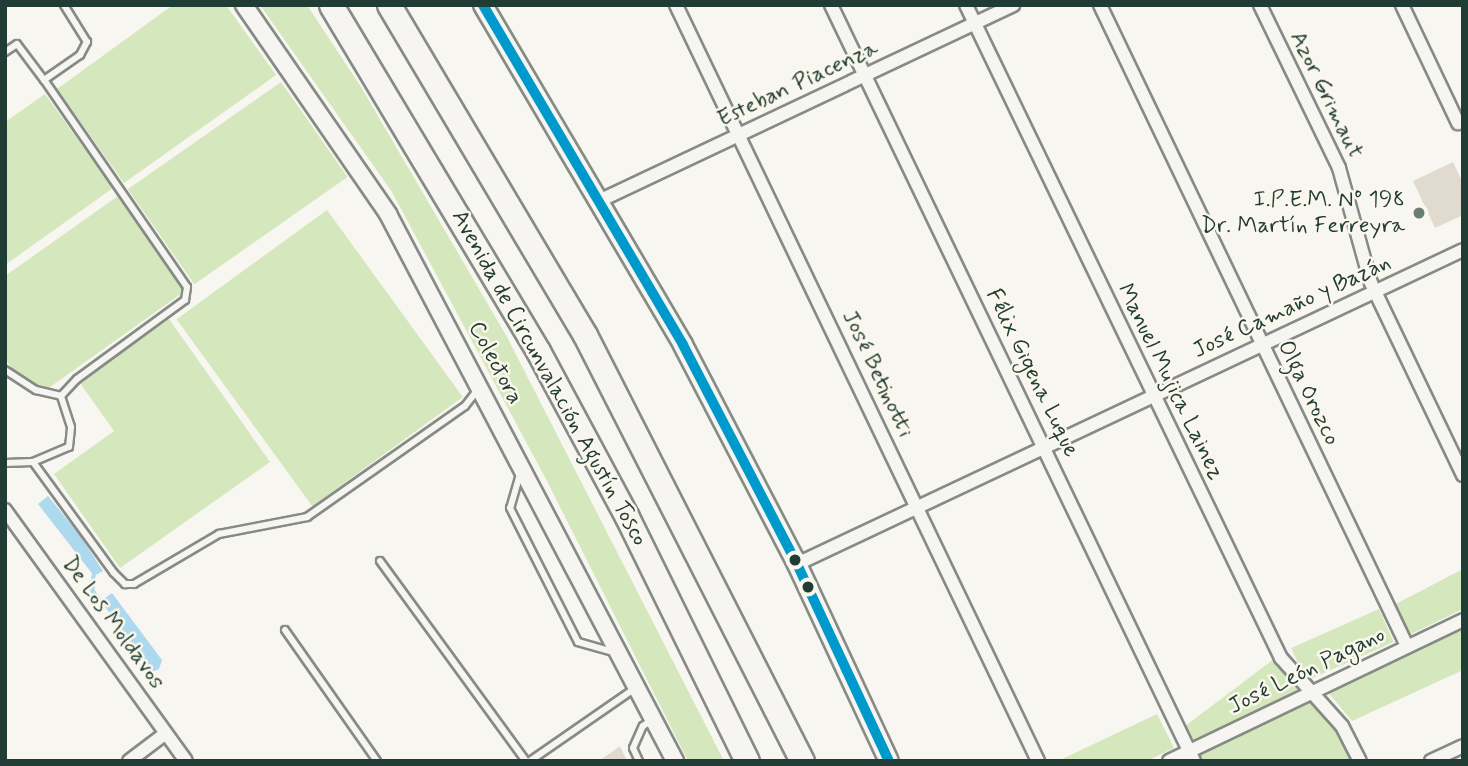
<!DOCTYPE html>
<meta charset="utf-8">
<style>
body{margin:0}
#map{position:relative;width:1468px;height:766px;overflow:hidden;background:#f8f6f0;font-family:Mynerve,sans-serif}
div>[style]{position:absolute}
.green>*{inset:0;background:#d5e7bd;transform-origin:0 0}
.water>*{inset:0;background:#add9ef}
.stream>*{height:3.5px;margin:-1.75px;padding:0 1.75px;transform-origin:1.75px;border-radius:1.75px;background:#add9ef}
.building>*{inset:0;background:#e1dacf}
.roads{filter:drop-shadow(2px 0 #868b86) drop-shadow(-2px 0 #868b86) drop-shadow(0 2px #868b86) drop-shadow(0 -2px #868b86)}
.service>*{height:6px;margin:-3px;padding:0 3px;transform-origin:3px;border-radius:3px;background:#f6f5f1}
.minor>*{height:12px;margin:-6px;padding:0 6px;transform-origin:6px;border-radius:6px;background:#f6f5f1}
.tertiary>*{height:16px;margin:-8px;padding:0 8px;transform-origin:8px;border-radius:8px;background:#f6f5f1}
.secondary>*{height:18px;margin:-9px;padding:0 9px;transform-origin:9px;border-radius:9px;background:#f6f5f1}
.motorway>*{height:23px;margin:-11.5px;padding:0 11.5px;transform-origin:11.5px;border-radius:11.5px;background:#f6f5f1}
.bus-1>*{height:10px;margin:-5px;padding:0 5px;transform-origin:5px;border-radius:5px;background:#0099cb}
.dots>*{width:19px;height:19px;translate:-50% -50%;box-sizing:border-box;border:4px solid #fbf7ec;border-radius:50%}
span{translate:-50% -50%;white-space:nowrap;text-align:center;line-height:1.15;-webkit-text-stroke:5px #fbf7ec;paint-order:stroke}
.street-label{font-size:23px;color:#1f3d34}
.poi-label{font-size:23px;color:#1f3d34}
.right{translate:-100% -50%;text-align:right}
.frame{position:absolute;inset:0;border:7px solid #1f3d34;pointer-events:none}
</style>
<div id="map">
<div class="green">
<i style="clip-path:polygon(173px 5px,226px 5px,276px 75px,124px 183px,57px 89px)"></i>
<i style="clip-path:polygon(260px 5px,307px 5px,361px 87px,507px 337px,724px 761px,688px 761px,547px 481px,392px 192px)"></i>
<i style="left:281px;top:82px;width:116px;height:187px;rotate:55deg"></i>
<i style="clip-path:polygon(45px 94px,113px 188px,5px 265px,5px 122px)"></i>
<i style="clip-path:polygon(118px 196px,185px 291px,43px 392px,15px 373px,5px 358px,5px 276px)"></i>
<i style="left:327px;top:210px;width:231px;height:186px;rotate:54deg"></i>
<i style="clip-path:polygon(169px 319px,270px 462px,120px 568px,54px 474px,114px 431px,80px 383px)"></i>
<i style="clip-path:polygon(1463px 569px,1463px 609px,1405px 637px,1390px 607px)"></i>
<i style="left:1379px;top:609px;width:36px;height:96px;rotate:66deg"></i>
<i style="clip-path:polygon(1463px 626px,1463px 670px,1352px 721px,1327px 691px)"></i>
<i style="left:1274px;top:659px;width:40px;height:112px;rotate:53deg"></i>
<i style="clip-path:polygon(1310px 697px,1338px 731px,1352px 761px,1204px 761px,1197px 751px)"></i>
<i style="clip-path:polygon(1157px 714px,1174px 748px,1147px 761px,1058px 761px)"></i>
</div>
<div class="water">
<i style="clip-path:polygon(48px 496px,79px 534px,103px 571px,94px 576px,38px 504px)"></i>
<i style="clip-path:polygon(112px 593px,162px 660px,159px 669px,152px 672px,101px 601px)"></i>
</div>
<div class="stream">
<i style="left:94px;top:576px;width:15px;rotate:94deg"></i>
<i style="left:93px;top:591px;width:13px;rotate:51deg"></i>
</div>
<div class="building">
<i style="clip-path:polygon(1453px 162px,1463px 183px,1463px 215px,1435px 228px,1413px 181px)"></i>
<i style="clip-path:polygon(620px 746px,627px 761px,599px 761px)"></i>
</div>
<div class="roads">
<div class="service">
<i style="left:5px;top:52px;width:14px;rotate:-34deg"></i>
<i style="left:17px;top:44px;width:45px;rotate:53.1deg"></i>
<i style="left:44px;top:80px;width:44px;rotate:-34.8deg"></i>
<i style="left:80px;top:55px;width:15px;rotate:-62deg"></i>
<i style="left:87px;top:42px;width:44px;rotate:-121.9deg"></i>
<i style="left:5px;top:370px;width:37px;rotate:33deg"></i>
<i style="left:36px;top:390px;width:26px;rotate:13deg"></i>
<i style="left:33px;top:462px;width:137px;rotate:53.9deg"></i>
<i style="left:114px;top:573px;width:16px;rotate:45deg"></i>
<i style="left:125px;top:584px;width:9px"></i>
<i style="left:134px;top:584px;width:99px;rotate:-30.5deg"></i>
<i style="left:219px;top:534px;width:90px;rotate:-10.9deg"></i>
<i style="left:307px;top:517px;width:193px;rotate:-35.1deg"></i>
<i style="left:465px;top:406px;width:23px;rotate:-52deg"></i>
<i style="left:5px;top:463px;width:28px;rotate:-2deg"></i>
<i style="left:33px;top:462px;width:39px;rotate:-23deg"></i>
<i style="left:69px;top:447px;width:20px;rotate:-84deg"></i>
<i style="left:71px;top:427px;width:33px;rotate:-108deg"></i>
<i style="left:61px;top:396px;width:23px;rotate:-47deg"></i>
<i style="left:77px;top:379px;width:134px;rotate:-36.2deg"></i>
<i style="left:185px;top:300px;width:13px;rotate:-81deg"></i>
<i style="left:187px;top:287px;width:252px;rotate:-124.6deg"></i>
<i style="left:520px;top:474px;width:35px;rotate:106deg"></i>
<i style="left:510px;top:508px;width:150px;rotate:63.1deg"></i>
<i style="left:578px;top:642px;width:37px;rotate:16deg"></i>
<i style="left:380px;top:561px;width:248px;rotate:53.9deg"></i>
<i style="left:285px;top:630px;width:160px;rotate:54.9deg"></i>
<i style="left:530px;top:761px;width:126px;rotate:-34.7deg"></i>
<i style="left:639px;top:761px;width:14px;rotate:-115deg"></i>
<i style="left:633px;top:748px;width:24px;rotate:-66deg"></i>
<i style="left:643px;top:726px;width:12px;rotate:-35deg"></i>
</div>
<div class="minor">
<i style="left:676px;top:5px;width:838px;rotate:64.41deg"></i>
<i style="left:831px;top:5px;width:839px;rotate:64.35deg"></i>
<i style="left:966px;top:5px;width:725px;rotate:64.25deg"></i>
<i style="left:1281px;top:658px;width:91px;rotate:48.1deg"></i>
<i style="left:1342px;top:726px;width:39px;rotate:63deg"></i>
<i style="left:1100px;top:5px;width:711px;rotate:64.41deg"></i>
<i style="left:1260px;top:5px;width:181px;rotate:64.1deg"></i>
<i style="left:1339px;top:168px;width:119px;rotate:74.5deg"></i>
<i style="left:1371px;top:283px;width:213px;rotate:64.4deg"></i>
<i style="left:1402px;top:5px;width:131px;rotate:64.6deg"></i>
<i style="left:601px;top:200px;width:456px;rotate:-25.3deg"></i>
<i style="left:5px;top:510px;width:309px;rotate:54.2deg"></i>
<i style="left:797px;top:564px;width:736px;rotate:-25.24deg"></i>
<i style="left:129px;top:761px;width:46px;rotate:-37.1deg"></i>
<i style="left:1169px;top:761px;width:326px;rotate:-25.6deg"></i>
<i style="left:1431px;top:761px;width:35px;rotate:-25deg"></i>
</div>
<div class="tertiary">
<i style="left:244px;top:5px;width:254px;rotate:55.4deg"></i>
<i style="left:388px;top:214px;width:618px;rotate:62.31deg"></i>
</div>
<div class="secondary">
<i style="left:483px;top:5px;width:394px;rotate:59.5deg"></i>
<i style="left:683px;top:345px;width:247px;rotate:62.5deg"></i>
<i style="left:797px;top:564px;width:217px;rotate:65deg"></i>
</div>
<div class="motorway">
<i style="left:331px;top:5px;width:403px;rotate:59.1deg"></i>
<i style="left:538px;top:351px;width:188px;rotate:61.8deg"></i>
<i style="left:627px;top:517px;width:272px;rotate:63.8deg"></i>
<i style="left:389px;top:5px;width:384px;rotate:59.3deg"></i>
<i style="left:585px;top:335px;width:478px;rotate:63deg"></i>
</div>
</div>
<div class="bus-1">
<i style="left:483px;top:5px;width:394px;rotate:59.5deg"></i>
<i style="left:683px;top:345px;width:247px;rotate:62.5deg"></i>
<i style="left:797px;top:564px;width:217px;rotate:65deg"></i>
</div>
<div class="dots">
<i style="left:1419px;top:213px;background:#6b7e76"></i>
<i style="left:795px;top:560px;background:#1f3d34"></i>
<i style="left:808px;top:587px;background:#1f3d34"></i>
</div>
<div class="street-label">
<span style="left:798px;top:84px;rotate:-25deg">Esteban Piacenza</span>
<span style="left:1326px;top:95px;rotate:64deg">Azor Grimaut</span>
<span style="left:1292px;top:307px;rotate:-25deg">José Camaño y Bazán</span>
<span style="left:495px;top:363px;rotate:62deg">Colectora</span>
<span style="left:1032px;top:373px;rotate:64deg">Félix Gigena Luque</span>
<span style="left:877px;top:374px;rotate:65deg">José Betinotti</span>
<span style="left:549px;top:378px;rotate:61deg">Avenida de Circunvalación Agustín Tosco</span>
<span style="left:1170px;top:382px;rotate:64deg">Manuel Mujica Lainez</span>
<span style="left:1308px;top:393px;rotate:64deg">Olga Orozco</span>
<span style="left:113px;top:623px;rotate:54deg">De Los Moldavos</span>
<span style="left:1307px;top:671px;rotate:-26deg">José León Pagano</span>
</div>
<div class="poi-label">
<span class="right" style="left:1405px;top:213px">I.P.E.M. Nº 198<br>Dr. Martín Ferreyra</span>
</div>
<div class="frame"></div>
</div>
